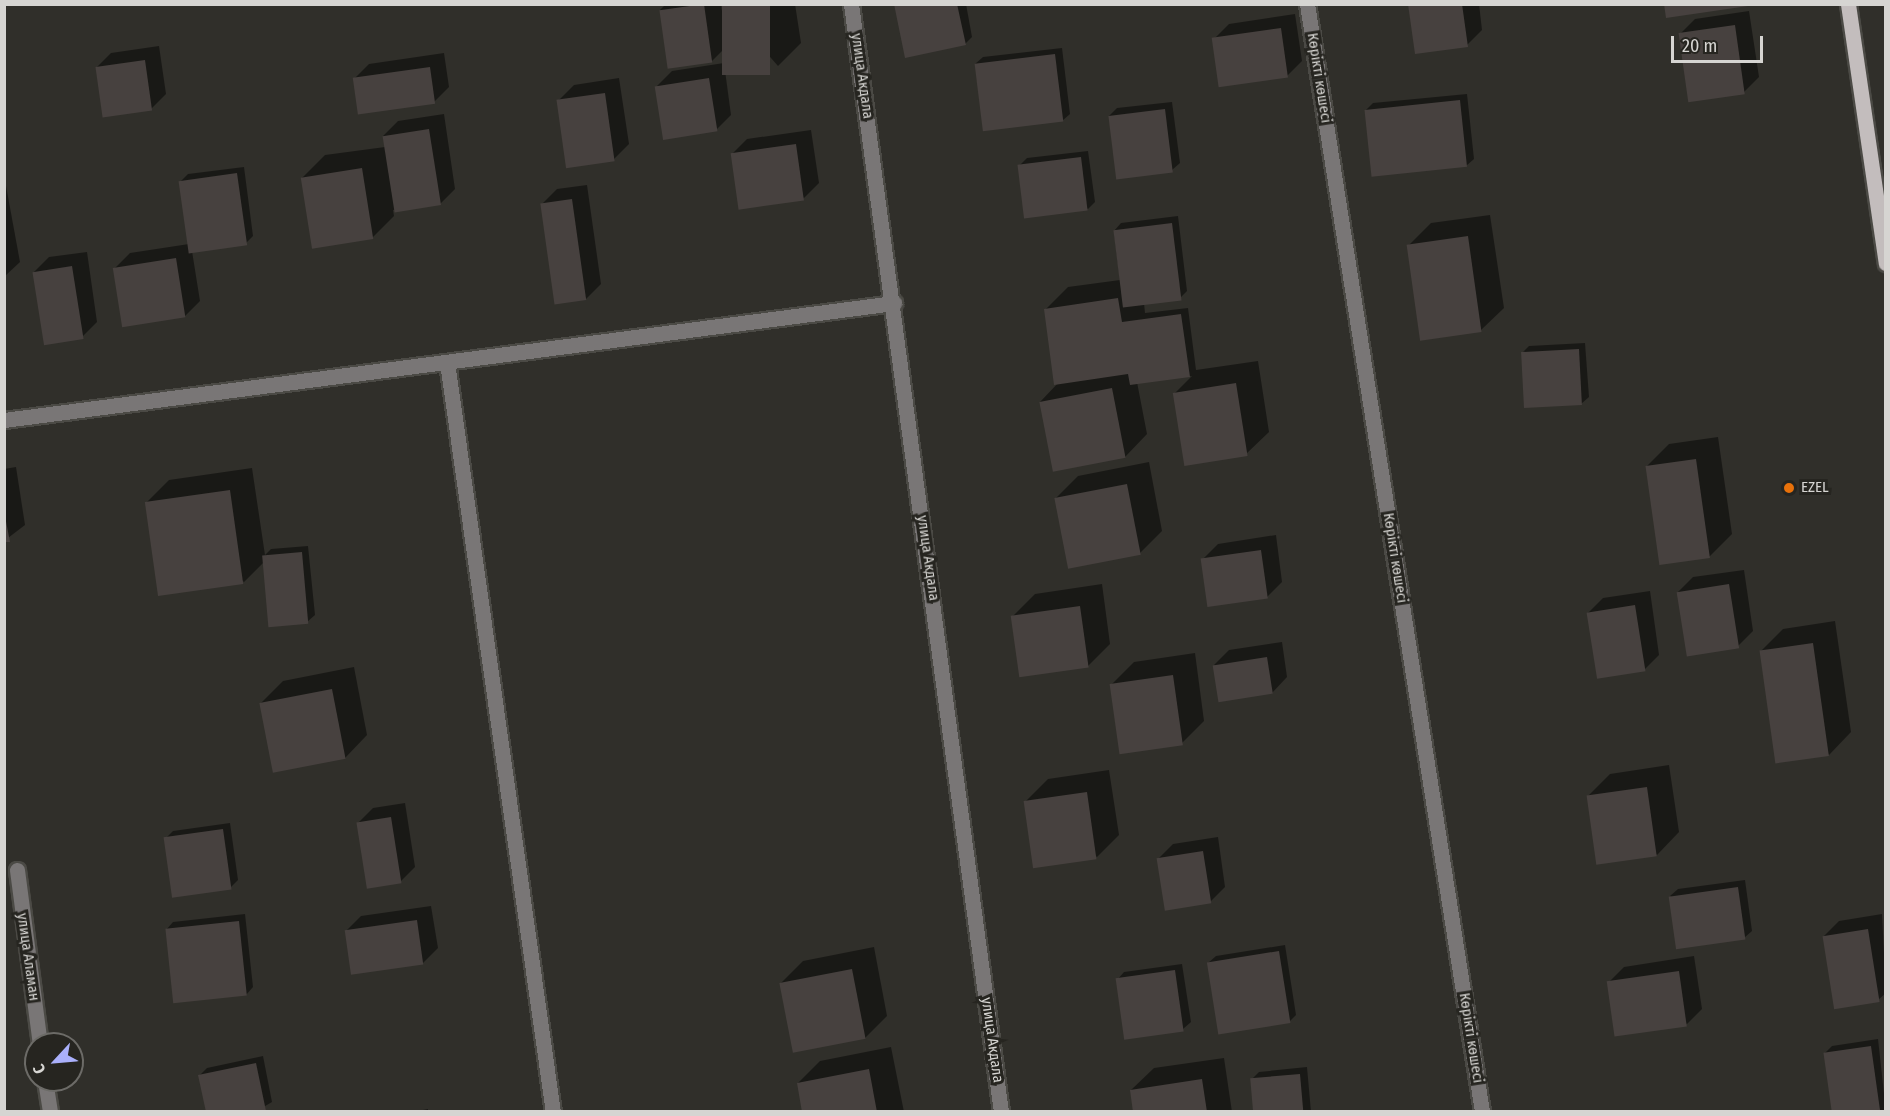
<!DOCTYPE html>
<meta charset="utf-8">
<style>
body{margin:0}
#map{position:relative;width:1890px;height:1116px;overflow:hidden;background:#302f2a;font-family:"Fira Sans Condensed",sans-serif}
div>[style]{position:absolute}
.shadow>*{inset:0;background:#0007}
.building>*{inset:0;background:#47413f;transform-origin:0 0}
.roads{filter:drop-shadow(2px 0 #4b4a45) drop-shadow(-2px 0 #4b4a45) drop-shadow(0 2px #4b4a45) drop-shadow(0 -2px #4b4a45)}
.minor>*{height:15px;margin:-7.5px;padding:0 7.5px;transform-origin:7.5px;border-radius:7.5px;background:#797676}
.major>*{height:15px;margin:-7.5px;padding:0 7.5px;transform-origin:7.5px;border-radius:7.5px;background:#c3bdbd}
.dots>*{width:16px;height:16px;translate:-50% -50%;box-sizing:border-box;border:3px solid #262520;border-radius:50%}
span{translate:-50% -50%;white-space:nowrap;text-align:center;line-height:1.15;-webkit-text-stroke:6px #262520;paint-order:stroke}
.street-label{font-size:15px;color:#d6d5d2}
.poi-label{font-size:15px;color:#d6d5d2}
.left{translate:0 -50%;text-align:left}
.frame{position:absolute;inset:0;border:6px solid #d6d5d2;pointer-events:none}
.north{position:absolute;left:24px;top:1032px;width:60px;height:60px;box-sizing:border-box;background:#262520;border:2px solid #6c6b67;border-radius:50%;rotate:244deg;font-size:16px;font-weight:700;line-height:24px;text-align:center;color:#d6d5d2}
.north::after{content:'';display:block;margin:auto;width:21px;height:27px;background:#aab0fb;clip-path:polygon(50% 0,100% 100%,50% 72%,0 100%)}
.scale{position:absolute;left:1671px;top:36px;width:92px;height:27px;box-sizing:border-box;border:3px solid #d6d5d2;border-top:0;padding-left:8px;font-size:18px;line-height:21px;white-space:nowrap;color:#d6d5d2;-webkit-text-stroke:4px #262520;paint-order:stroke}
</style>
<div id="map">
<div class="shadow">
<i style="clip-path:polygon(666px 4px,721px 4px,727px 46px,712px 61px,660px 10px)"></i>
<i style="clip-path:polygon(724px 4px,795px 4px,801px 43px,778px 66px)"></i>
<i style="clip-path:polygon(896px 4px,966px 4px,972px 37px,965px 44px)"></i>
<i style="clip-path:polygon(1409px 4px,1479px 4px,1482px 30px,1467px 45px)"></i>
<i style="clip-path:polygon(1749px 11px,1759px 77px,1744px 92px,1680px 34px,1695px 19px)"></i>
<i style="clip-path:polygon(1295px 14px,1302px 61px,1287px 76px,1214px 39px,1229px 24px)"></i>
<i style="clip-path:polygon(159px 46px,166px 94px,151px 109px,96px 68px,111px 53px)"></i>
<i style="clip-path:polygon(1062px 48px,1070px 114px,1062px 121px,975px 64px,983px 57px)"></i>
<i style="clip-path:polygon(444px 53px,449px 87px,434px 102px,354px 79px,369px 64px)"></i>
<i style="clip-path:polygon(724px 63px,731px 115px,716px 130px,657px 86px,672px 71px)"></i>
<i style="clip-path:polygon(619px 78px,629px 144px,614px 159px,559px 100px,574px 85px)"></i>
<i style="clip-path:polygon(1467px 94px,1474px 159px,1466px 166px,1366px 110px,1373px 103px)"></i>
<i style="clip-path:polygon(1172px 102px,1180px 163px,1172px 170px,1109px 116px,1117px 108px)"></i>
<i style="clip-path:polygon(444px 114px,455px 189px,440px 204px,393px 210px,394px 216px,372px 238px,302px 178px,325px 155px,385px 147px,383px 136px,398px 121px)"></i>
<i style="clip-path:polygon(811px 130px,819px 183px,804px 198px,732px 154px,747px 139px)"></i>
<i style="clip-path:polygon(1088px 151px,1095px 202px,1088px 209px,1019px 166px,1027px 158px)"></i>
<i style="clip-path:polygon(244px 167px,253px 236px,246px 243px,192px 251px,200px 301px,185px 316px,115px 268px,130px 253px,189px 244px,180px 182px,188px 174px)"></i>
<i style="clip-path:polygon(4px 175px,20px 262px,4px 277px)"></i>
<i style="clip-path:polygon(587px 185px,601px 284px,586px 299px,542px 204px,557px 189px)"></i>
<i style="clip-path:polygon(1490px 215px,1504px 308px,1481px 330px,1408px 246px,1431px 223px)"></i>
<i style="clip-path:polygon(1178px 216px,1187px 291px,1180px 298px,1144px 303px,1145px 313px,1188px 308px,1196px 370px,1258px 361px,1269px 432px,1246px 454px,1175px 393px,1192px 376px,1137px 382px,1147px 434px,1125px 457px,1040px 402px,1059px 382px,1045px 310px,1068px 287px,1120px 280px,1114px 231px,1121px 223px)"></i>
<i style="clip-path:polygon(87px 252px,97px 322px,82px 337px,34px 272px,49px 257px)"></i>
<i style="clip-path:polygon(1585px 343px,1589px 397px,1581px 404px,1522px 353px,1529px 346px)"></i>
<i style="clip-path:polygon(1718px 437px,1732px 534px,1710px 556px,1661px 563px,1647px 466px,1669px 444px)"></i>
<i style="clip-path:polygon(1149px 462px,1162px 531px,1140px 553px,1056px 498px,1078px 476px)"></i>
<i style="clip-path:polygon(16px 467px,25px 525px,4px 541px,4px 469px)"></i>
<i style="clip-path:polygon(252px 468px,265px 555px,271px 549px,308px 546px,315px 615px,307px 622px,264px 562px,244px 582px,146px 503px,169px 480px)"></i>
<i style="clip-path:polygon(1276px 535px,1282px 582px,1267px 597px,1203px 559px,1218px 544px)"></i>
<i style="clip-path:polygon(1744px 570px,1753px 631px,1738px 646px,1678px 592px,1693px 577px)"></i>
<i style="clip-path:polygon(1102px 584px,1110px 644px,1088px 666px,1013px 616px,1035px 594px)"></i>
<i style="clip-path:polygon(1650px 591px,1659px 655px,1644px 670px,1588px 613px,1603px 598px)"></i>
<i style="clip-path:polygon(1835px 621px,1851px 732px,1829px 755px,1761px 651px,1783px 629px)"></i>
<i style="clip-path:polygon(1282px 642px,1287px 677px,1272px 693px,1214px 665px,1229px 650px)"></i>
<i style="clip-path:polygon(1195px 653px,1204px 721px,1182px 743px,1112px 684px,1134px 662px)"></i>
<i style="clip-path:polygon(354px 667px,367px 735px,345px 758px,261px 703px,283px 681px)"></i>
<i style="clip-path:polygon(1669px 765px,1679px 832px,1657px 855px,1588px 796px,1610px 774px)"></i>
<i style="clip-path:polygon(1109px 770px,1119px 835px,1097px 857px,1026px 801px,1048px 779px)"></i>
<i style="clip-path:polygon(405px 803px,415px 867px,400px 882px,358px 823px,373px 808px)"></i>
<i style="clip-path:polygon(230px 823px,238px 880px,231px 887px,166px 838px,173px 831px)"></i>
<i style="clip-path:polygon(1218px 837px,1225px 887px,1210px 902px,1158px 859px,1173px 844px)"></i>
<i style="clip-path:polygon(1745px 880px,1752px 931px,1744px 938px,1670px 896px,1678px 889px)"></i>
<i style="clip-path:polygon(431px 906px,438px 948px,423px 963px,346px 931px,361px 916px)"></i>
<i style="clip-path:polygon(245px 914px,253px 987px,246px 995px,166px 930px,173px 922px)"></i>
<i style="clip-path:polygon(1882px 914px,1886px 993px,1878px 1000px,1824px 936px,1839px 921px)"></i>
<i style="clip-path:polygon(1285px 945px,1296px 1015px,1289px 1022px,1208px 963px,1216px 956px)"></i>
<i style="clip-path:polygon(874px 947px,887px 1016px,865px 1038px,781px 983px,803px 961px)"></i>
<i style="clip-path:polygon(1694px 956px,1702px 1009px,1687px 1024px,1609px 982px,1624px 967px)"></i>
<i style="clip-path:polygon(1182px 964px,1191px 1022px,1183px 1029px,1117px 980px,1124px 972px)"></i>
<i style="clip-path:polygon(1878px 1039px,1886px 1112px,1833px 1112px,1825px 1053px,1832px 1046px)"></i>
<i style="clip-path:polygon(891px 1047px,904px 1112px,804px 1112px,798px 1083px,820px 1061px)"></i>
<i style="clip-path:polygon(263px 1056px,272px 1102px,255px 1112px,208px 1112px,200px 1075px,207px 1068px)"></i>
<i style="clip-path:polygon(1224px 1058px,1232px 1112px,1135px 1112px,1131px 1090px,1154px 1068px)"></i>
<i style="clip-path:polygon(1307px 1067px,1311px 1112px,1255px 1112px,1252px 1079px,1259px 1072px)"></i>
<i style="clip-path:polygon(428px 1109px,428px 1112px,413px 1112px)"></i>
</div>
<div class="building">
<i style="left:704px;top:4px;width:59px;height:45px;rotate:82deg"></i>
<i style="left:722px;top:4px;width:48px;height:71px"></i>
<i style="clip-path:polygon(894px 4px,957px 4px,966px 45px,905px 58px)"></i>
<i style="clip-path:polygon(1408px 4px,1462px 4px,1468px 47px,1415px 54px)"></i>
<i style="clip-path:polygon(1664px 4px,1748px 4px,1748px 6px,1666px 18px)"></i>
<i style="left:1735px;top:25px;width:70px;height:57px;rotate:82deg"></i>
<i style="left:1281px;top:28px;width:50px;height:70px;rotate:82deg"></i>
<i style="left:1055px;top:54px;width:68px;height:81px;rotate:83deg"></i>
<i style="left:145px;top:60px;width:51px;height:50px;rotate:82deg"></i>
<i style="left:430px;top:67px;width:37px;height:78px;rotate:82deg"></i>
<i style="left:709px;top:78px;width:54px;height:55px;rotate:81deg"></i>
<i style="left:605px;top:93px;width:69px;height:49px;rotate:82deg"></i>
<i style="left:1460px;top:100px;width:67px;height:96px;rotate:84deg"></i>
<i style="left:1165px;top:109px;width:64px;height:57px;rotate:83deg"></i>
<i style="left:429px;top:129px;width:77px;height:47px;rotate:81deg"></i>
<i style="left:796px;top:144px;width:57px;height:66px;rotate:82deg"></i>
<i style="left:1081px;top:157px;width:54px;height:64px;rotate:83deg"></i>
<i style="left:362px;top:168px;width:72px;height:62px;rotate:81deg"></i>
<i style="left:237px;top:173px;width:73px;height:59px;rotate:82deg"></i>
<i style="left:572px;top:199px;width:102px;height:32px;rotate:82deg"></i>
<i style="left:1172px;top:223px;width:78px;height:59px;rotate:83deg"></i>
<i style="left:1468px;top:236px;width:97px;height:62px;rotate:82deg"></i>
<i style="left:176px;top:258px;width:60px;height:64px;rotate:81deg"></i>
<i style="left:72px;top:266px;width:74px;height:40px;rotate:81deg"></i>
<i style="clip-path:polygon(1118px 298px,1122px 322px,1181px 314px,1190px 377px,1130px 385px,1128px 374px,1054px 385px,1044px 309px)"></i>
<i style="left:1579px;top:349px;width:56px;height:58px;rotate:87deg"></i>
<i style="left:1236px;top:383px;width:74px;height:64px;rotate:81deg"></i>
<i style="left:1112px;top:388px;width:71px;height:74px;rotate:79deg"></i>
<i style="left:1696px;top:459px;width:100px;height:51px;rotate:82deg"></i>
<i style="left:1127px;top:484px;width:72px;height:74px;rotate:79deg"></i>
<i style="left:230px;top:490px;width:95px;height:86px;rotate:82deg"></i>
<i style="clip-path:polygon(4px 511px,10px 542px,4px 542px)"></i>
<i style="left:1261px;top:550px;width:49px;height:61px;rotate:82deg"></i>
<i style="left:302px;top:552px;width:72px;height:40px;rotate:85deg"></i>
<i style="left:1729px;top:584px;width:65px;height:53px;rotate:81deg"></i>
<i style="left:1635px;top:605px;width:67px;height:49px;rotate:81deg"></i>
<i style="left:1080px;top:606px;width:62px;height:70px;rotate:82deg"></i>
<i style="left:1813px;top:643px;width:114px;height:54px;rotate:82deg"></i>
<i style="left:1267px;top:657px;width:37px;height:55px;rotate:81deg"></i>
<i style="left:1173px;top:675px;width:71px;height:64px;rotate:82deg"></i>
<i style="left:332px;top:689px;width:71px;height:74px;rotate:79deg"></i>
<i style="left:1647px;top:787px;width:70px;height:61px;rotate:82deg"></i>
<i style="left:1087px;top:792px;width:68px;height:64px;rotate:82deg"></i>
<i style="left:391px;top:817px;width:67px;height:35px;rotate:81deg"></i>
<i style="left:223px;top:829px;width:61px;height:60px;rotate:82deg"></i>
<i style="left:1203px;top:851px;width:53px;height:47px;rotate:81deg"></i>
<i style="left:1738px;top:887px;width:53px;height:70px;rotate:82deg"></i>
<i style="left:417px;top:920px;width:45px;height:73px;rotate:82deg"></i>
<i style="left:239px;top:921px;width:75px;height:74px;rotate:84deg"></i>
<i style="left:1868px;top:929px;width:74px;height:46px;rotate:81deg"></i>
<i style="left:1279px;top:951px;width:73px;height:73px;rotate:81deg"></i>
<i style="left:852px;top:969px;width:71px;height:74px;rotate:79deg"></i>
<i style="left:1175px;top:970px;width:62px;height:60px;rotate:82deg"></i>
<i style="left:1679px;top:971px;width:56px;height:73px;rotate:82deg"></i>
<i style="left:1871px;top:1046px;width:67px;height:48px;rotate:82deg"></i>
<i style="clip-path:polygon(256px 1063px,266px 1111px,206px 1112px,198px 1075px)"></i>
<i style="clip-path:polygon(869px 1069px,877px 1112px,802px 1112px,797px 1083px)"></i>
<i style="left:1300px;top:1074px;width:38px;height:50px;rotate:85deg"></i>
<i style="clip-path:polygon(1202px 1079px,1207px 1112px,1133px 1112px,1130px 1090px)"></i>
</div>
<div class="roads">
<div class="minor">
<i style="left:851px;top:4px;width:1118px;rotate:82.29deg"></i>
<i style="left:1307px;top:4px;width:1122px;rotate:81.02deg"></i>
<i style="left:447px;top:362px;width:757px;rotate:81.96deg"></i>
<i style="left:4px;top:420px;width:898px;rotate:-7.49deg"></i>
<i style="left:17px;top:870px;width:176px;rotate:82.5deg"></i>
<i style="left:45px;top:1080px;width:32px;rotate:81deg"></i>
</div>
<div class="major">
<i style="left:1848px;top:4px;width:262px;rotate:81.7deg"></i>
</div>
</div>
<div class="dots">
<i style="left:1789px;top:488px;background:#e8710a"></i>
</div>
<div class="street-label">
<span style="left:862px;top:76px;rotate:82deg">улица Акдала</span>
<span style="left:1319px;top:78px;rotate:81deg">Көрікті көшесі</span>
<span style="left:928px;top:558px;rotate:82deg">улица Акдала</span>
<span style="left:1395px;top:558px;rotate:81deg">Көрікті көшесі</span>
<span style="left:28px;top:957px;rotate:82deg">улица Аламан</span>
<span style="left:1471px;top:1038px;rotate:81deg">Көрікті көшесі</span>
<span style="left:992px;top:1040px;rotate:82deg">улица Акдала</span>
</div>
<div class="poi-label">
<span class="left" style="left:1801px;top:488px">EZEL</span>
</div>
<div class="frame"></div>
<div class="north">С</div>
<div class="scale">20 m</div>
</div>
